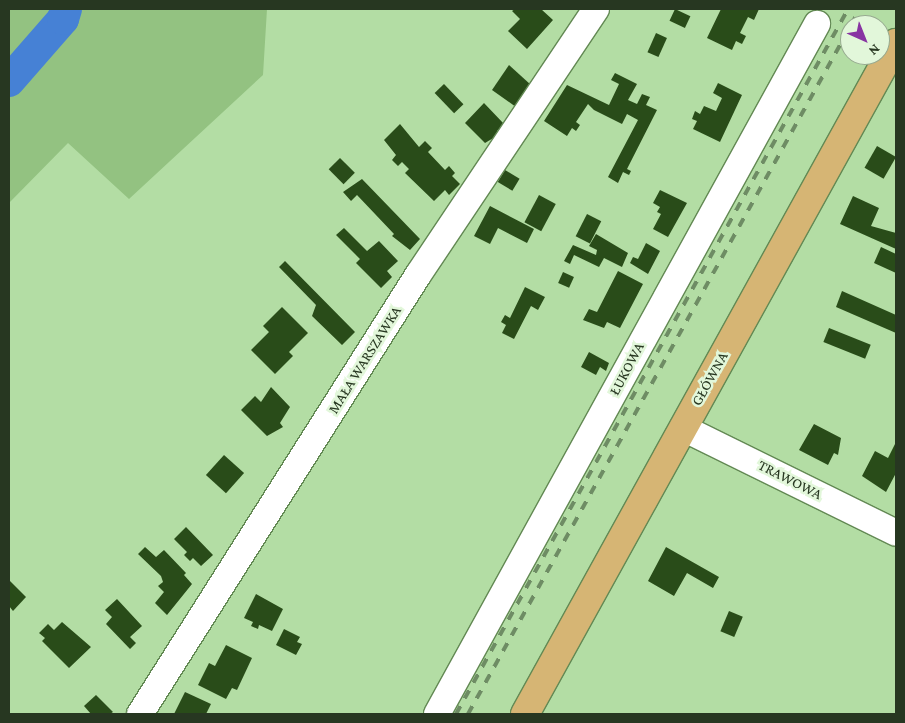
<!DOCTYPE html>
<meta charset="utf-8">
<style>
body{margin:0}
#map{position:relative;width:905px;height:723px;overflow:hidden;background:#b3dda4;font-family:"Crimson Pro",serif}
div>[style]{position:absolute}
.green>*{inset:0;background:#93c281}
.river>*{height:32px;margin:-16px;padding:0 16px;transform-origin:16px;border-radius:16px;background:#4681d5}
.building>*{inset:0;background:#294c19;transform-origin:0 0}
.roads{filter:drop-shadow(1px 0 #638954) drop-shadow(-1px 0 #638954) drop-shadow(0 1px #638954) drop-shadow(0 -1px #638954)}
.minor>*{height:26px;margin:-13px;padding:0 13px;transform-origin:13px;border-radius:13px;background:#fff}
.major>*{height:28px;margin:-14px;padding:0 14px;transform-origin:14px;border-radius:14px;background:#d6b574}
.rail>*{height:4px;margin-top:-2px;transform-origin:0;background:repeating-linear-gradient(90deg,#6e8c64 0 9px,transparent 0 18px)}
span{translate:-50% -50%;white-space:nowrap;text-align:center;line-height:1.15;-webkit-text-stroke:5px #e2f7da;paint-order:stroke}
.street-label{font-size:15px;color:#273721}
.frame{position:absolute;inset:0;border:10px solid #273721;pointer-events:none}
.north{position:absolute;left:840px;top:15px;width:50px;height:50px;box-sizing:border-box;background:#e2f7da;border:1px solid #97aa90;border-radius:50%;rotate:136deg;font-size:14px;font-weight:700;line-height:20px;text-align:center;color:#273721}
.north::after{content:'';display:block;margin:auto;width:18px;height:22px;background:#8834a2;clip-path:polygon(50% 0,100% 100%,50% 72%,0 100%)}
</style>
<div id="map">
<div class="green">
<i style="clip-path:polygon(9px 9px,267px 9px,263px 75px,129px 199px,68px 143px,9px 203px)"></i>
</div>
<div class="river">
<i style="left:9px;top:81px;width:82px;rotate:-48.9deg"></i>
<i style="left:63px;top:19px;width:10px;rotate:-73deg"></i>
</div>
<div class="building">
<i style="clip-path:polygon(515px 9px,541px 9px,553px 20px,527px 49px,508px 31px,520px 19px,512px 11px)"></i>
<i style="left:675px;top:9px;width:17px;height:13px;rotate:25deg"></i>
<i style="clip-path:polygon(721px 9px,759px 9px,754px 20px,748px 17px,740px 33px,746px 36px,742px 44px,736px 41px,732px 50px,707px 38px)"></i>
<i style="left:656px;top:33px;width:12px;height:21px;rotate:24deg"></i>
<i style="clip-path:polygon(509px 65px,531px 85px,516px 107px,492px 90px)"></i>
<i style="clip-path:polygon(615px 73px,637px 84px,628px 100px,637px 104px,642px 94px,650px 97px,646px 105px,657px 110px,627px 169px,631px 171px,629px 175px,623px 172px,618px 183px,608px 177px,638px 120px,627px 114px,622px 124px,594px 110px,588px 104px,576px 122px,580px 125px,576px 131px,572px 128px,567px 136px,544px 121px,567px 85px,609px 105px,619px 84px,611px 80px)"></i>
<i style="clip-path:polygon(718px 83px,742px 95px,720px 142px,693px 129px,697px 121px,692px 119px,695px 111px,700px 114px,704px 106px,716px 111px,722px 98px,713px 93px)"></i>
<i style="left:444px;top:84px;width:28px;height:13px;rotate:46deg"></i>
<i style="clip-path:polygon(484px 103px,504px 124px,497px 131px,500px 134px,485px 143px,465px 123px)"></i>
<i style="clip-path:polygon(400px 124px,419px 147px,425px 141px,432px 148px,428px 152px,445px 170px,449px 166px,455px 173px,452px 176px,460px 184px,449px 195px,445px 190px,434px 201px,405px 173px,409px 169px,402px 162px,398px 166px,392px 160px,396px 155px,384px 140px)"></i>
<i style="left:877px;top:146px;width:22px;height:25px;rotate:30deg"></i>
<i style="left:340px;top:158px;width:21px;height:16px;rotate:45deg"></i>
<i style="left:505px;top:170px;width:17px;height:14px;rotate:31deg"></i>
<i style="clip-path:polygon(362px 179px,420px 239px,410px 250px,392px 236px,394px 234px,357px 195px,351px 201px,343px 192px)"></i>
<i style="clip-path:polygon(660px 190px,687px 203px,668px 237px,653px 229px,661px 214px,657px 212px,660px 207px,653px 203px)"></i>
<i style="left:539px;top:195px;width:19px;height:31px;rotate:28deg"></i>
<i style="clip-path:polygon(853px 196px,879px 208px,871px 226px,896px 233px,896px 249px,840px 224px)"></i>
<i style="clip-path:polygon(490px 206px,534px 229px,527px 243px,498px 228px,490px 244px,474px 236px)"></i>
<i style="left:587px;top:214px;width:16px;height:25px;rotate:27deg"></i>
<i style="clip-path:polygon(344px 228px,367px 251px,379px 241px,398px 261px,387px 271px,392px 277px,381px 288px,356px 263px,360px 259px,336px 235px)"></i>
<i style="clip-path:polygon(596px 234px,628px 253px,622px 267px,604px 258px,599px 267px,574px 255px,570px 264px,564px 261px,573px 245px,596px 255px,597px 250px,589px 246px)"></i>
<i style="clip-path:polygon(646px 243px,660px 251px,648px 274px,630px 263px,633px 257px,638px 259px)"></i>
<i style="clip-path:polygon(881px 247px,896px 254px,896px 273px,874px 263px)"></i>
<i style="clip-path:polygon(285px 261px,355px 332px,342px 345px,312px 316px,316px 305px,279px 267px)"></i>
<i style="clip-path:polygon(618px 271px,643px 284px,620px 328px,607px 322px,604px 328px,583px 320px,589px 309px,597px 312px)"></i>
<i style="left:563px;top:272px;width:12px;height:12px;rotate:24deg"></i>
<i style="clip-path:polygon(525px 287px,545px 297px,538px 310px,531px 306px,514px 339px,502px 333px,506px 325px,501px 322px,505px 315px,510px 318px)"></i>
<i style="clip-path:polygon(842px 291px,896px 315px,896px 333px,836px 307px)"></i>
<i style="clip-path:polygon(282px 307px,308px 333px,289px 352px,293px 356px,275px 374px,251px 350px,269px 332px,263px 326px)"></i>
<i style="left:829px;top:328px;width:45px;height:15px;rotate:22deg"></i>
<i style="clip-path:polygon(589px 352px,609px 363px,606px 371px,600px 367px,596px 375px,581px 367px)"></i>
<i style="clip-path:polygon(271px 387px,290px 407px,280px 423px,283px 427px,267px 436px,241px 410px,255px 396px,261px 402px)"></i>
<i style="clip-path:polygon(814px 424px,841px 438px,838px 455px,834px 453px,828px 465px,799px 450px)"></i>
<i style="clip-path:polygon(896px 442px,896px 473px,886px 492px,862px 476px,875px 451px,888px 458px)"></i>
<i style="left:224px;top:455px;width:27px;height:27px;rotate:42deg"></i>
<i style="clip-path:polygon(186px 527px,213px 555px,201px 566px,193px 558px,190px 561px,184px 555px,187px 552px,174px 539px)"></i>
<i style="clip-path:polygon(145px 547px,156px 557px,164px 550px,186px 573px,184px 575px,192px 584px,167px 615px,155px 603px,164px 592px,158px 586px,163px 582px,161px 576px,138px 554px)"></i>
<i style="clip-path:polygon(666px 547px,719px 577px,713px 588px,687px 573px,674px 596px,648px 581px)"></i>
<i style="clip-path:polygon(9px 580px,26px 597px,13px 611px,9px 606px)"></i>
<i style="clip-path:polygon(256px 594px,283px 609px,272px 631px,259px 625px,258px 629px,251px 626px,253px 622px,244px 618px)"></i>
<i style="clip-path:polygon(117px 599px,142px 626px,130px 637px,136px 643px,130px 649px,106px 624px,112px 617px,105px 610px)"></i>
<i style="left:729px;top:611px;width:15px;height:22px;rotate:23deg"></i>
<i style="clip-path:polygon(62px 622px,91px 647px,69px 668px,42px 641px,45px 638px,39px 633px,48px 624px,54px 630px)"></i>
<i style="clip-path:polygon(284px 629px,300px 637px,297px 642px,302px 644px,296px 655px,276px 645px)"></i>
<i style="clip-path:polygon(226px 645px,252px 658px,237px 690px,232px 688px,226px 699px,198px 685px,209px 663px,215px 666px)"></i>
<i style="clip-path:polygon(185px 692px,211px 704px,206px 714px,174px 714px)"></i>
<i style="clip-path:polygon(96px 695px,113px 712px,110px 714px,91px 714px,84px 706px)"></i>
</div>
<div class="roads">
<div class="minor">
<i style="left:683px;top:428px;width:237px;rotate:26.2deg"></i>
<i style="left:140px;top:714px;width:520px;rotate:-57.66deg"></i>
<i style="left:418px;top:275px;width:320px;rotate:-56.2deg"></i>
<i style="left:437px;top:714px;width:788px;rotate:-61.16deg"></i>
</div>
<div class="major">
<i style="left:525px;top:714px;width:767px;rotate:-61.06deg"></i>
</div>
</div>
<div class="rail">
<i style="left:851px;top:25px;width:18px;rotate:-61deg"></i>
<i style="left:456px;top:714px;width:807px;rotate:-60.92deg"></i>
<i style="left:468px;top:714px;width:786px;rotate:-60.92deg"></i>
</div>
<div class="street-label">
<span style="left:365px;top:360px;rotate:-58deg">MAŁA WARSZAWKA</span>
<span style="left:627px;top:369px;rotate:-62deg">ŁUKOWA</span>
<span style="left:710px;top:379px;rotate:-61deg">GŁÓWNA</span>
<span style="left:790px;top:480px;rotate:27deg">TRAWOWA</span>
</div>
<div class="frame"></div>
<div class="north">N</div>
</div>
